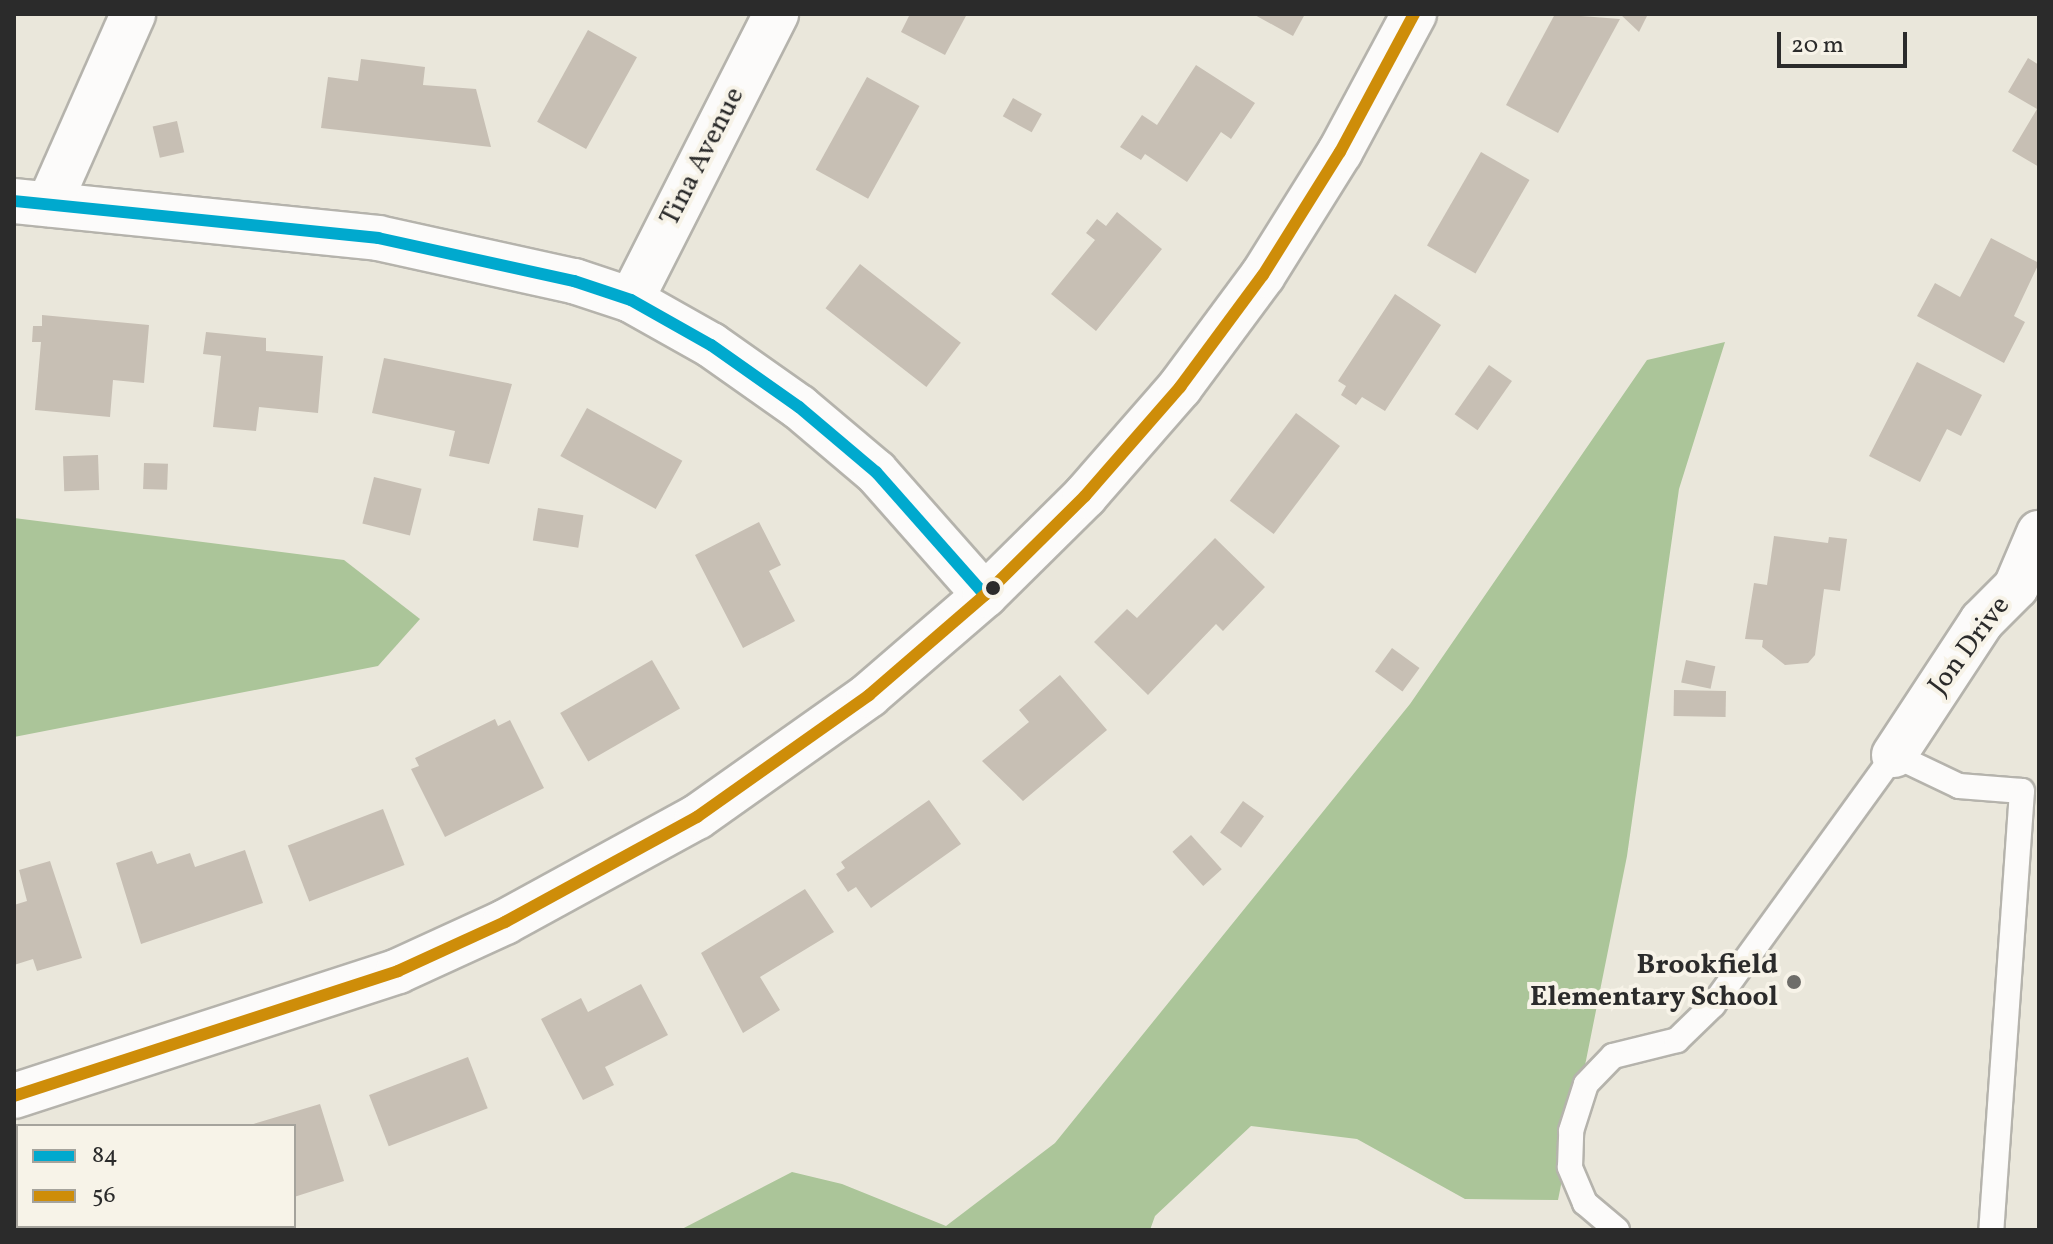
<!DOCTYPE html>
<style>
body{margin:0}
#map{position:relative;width:2053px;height:1244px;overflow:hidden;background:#eae7db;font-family:Vollkorn,serif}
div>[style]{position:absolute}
.forest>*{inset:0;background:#abc599}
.building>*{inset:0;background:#c7bfb4;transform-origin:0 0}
.roads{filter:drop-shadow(2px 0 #b5b3ac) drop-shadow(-2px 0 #b5b3ac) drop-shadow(0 2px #b5b3ac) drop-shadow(0 -2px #b5b3ac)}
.service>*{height:24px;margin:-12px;padding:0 12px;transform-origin:12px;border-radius:12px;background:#fcfbfa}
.minor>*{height:44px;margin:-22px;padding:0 22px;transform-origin:22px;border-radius:22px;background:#fcfbfa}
.bus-1>*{height:12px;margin:-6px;padding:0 6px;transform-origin:6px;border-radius:6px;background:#00a9ce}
.bus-2>*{height:12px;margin:-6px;padding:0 6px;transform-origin:6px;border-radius:6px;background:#ce8d09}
.dots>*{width:22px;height:22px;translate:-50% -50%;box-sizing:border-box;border:4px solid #f7f3e8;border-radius:50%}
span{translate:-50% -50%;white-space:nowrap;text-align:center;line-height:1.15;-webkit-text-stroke:8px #f7f3e8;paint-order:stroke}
.street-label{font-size:28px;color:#2b2b2b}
.poi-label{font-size:28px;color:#2b2b2b;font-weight:700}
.right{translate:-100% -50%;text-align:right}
.frame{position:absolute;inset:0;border:16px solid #2b2b2b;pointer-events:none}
.legend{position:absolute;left:16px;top:1124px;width:280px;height:104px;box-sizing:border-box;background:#f7f3e8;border:2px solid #a5a39c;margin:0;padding:10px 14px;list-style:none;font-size:24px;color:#2b2b2b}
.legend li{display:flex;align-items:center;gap:16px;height:40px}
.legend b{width:40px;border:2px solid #a5a39c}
.scale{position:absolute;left:1777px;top:32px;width:130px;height:36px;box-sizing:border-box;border:4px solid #2b2b2b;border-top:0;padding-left:10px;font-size:24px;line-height:28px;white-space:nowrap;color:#2b2b2b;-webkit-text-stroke:6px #f7f3e8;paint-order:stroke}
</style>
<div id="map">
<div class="forest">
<i style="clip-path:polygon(1725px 342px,1679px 489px,1627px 856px,1558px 1200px,1465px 1199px,1357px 1139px,1251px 1126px,1155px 1216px,1150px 1230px,680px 1230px,792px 1172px,842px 1184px,946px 1226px,1055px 1143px,1410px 704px,1647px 360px)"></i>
<i style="clip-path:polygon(14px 518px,344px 560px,420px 619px,378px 666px,14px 737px)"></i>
</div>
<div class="building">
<i style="clip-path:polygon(910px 14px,967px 14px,945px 55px,901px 32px)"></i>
<i style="clip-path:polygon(1253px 14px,1305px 14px,1293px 36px)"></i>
<i style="clip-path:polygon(1555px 14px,1620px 19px,1558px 133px,1506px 105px)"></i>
<i style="clip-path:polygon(1620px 14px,1644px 14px,1647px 16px,1639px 32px)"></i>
<i style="left:588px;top:30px;width:56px;height:105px;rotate:29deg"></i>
<i style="clip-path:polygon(2028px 58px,2039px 65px,2039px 167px,2012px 151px,2037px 109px,2008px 92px)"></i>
<i style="clip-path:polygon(361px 59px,425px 67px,423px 85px,476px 89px,491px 147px,321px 128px,328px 77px,358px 81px)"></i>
<i style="clip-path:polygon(1196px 65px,1255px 103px,1231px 139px,1221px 132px,1187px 182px,1145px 154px,1141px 160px,1120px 147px,1142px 115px,1157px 125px)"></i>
<i style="left:867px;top:77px;width:60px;height:106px;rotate:29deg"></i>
<i style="left:1013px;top:98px;width:33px;height:21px;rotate:29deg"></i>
<i style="left:177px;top:121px;width:32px;height:25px;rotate:77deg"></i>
<i style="left:1481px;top:152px;width:56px;height:108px;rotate:30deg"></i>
<i style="clip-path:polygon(1117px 212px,1162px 249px,1096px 331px,1051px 294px,1095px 240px,1086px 233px,1097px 219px,1106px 226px)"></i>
<i style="clip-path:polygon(1991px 238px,2039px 263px,2014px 316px,2025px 322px,2004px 363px,1917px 316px,1935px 283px,1960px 297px)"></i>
<i style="left:860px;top:264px;width:128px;height:56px;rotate:38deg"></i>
<i style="clip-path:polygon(1395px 294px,1441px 325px,1385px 411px,1362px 397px,1356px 405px,1341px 395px,1346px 386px,1338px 381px)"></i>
<i style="clip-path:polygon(42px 315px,149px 325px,144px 383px,113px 380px,110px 417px,35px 410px,41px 342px,32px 342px,33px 326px,42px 326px)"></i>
<i style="clip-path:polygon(206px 332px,266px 338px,266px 351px,323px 356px,318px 413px,259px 407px,256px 431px,213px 427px,221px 356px,203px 354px)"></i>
<i style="clip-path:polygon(384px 358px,512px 384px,489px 464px,449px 456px,455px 431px,372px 413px)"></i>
<i style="clip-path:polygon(1917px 362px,1982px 395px,1961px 436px,1947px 429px,1920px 482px,1869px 456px)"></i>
<i style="left:1489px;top:365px;width:28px;height:60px;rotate:35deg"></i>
<i style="left:587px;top:408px;width:109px;height:55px;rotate:29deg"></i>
<i style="left:1296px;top:413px;width:55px;height:110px;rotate:37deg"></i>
<i style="left:98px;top:455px;width:35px;height:35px;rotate:88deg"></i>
<i style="left:144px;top:463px;width:24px;height:26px;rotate:2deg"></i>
<i style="left:374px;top:477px;width:49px;height:48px;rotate:14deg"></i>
<i style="left:538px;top:508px;width:46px;height:33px;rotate:9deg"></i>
<i style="clip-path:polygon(759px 522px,781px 565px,769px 571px,795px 621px,743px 648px,695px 555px)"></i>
<i style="clip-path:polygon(1774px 536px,1828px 543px,1829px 537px,1847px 539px,1840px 591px,1824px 589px,1815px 655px,1808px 663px,1785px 665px,1762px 647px,1763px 640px,1745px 639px,1754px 583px,1767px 585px)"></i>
<i style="clip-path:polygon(1215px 538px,1265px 587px,1223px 631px,1216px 624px,1148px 695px,1094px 642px,1127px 609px,1137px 618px)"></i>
<i style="left:1392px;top:648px;width:34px;height:29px;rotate:36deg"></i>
<i style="left:652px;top:660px;width:56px;height:106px;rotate:60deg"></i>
<i style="left:1686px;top:660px;width:30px;height:23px;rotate:12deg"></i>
<i style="clip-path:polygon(1060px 675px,1107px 730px,1023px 801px,982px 761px,1029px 722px,1019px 710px)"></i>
<i style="left:1674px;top:690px;width:52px;height:26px;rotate:1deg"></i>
<i style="clip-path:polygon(495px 719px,498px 726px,510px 720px,544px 788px,445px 837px,411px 769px,419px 766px,415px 758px)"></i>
<i style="clip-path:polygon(929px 800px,961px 844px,871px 908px,856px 887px,848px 892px,836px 874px,845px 868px,841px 862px)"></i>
<i style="left:1243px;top:801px;width:26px;height:39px;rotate:36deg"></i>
<i style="left:383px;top:809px;width:60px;height:102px;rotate:69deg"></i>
<i style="left:1191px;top:835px;width:46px;height:25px;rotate:48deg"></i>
<i style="clip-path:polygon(245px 850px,263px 903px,141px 944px,116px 863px,152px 851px,157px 864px,190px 853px,195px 867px)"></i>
<i style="clip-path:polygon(50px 861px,82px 958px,37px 971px,33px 959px,14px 965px,14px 905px,27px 901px,19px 870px)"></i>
<i style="clip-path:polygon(805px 889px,834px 932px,760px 977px,780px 1010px,743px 1033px,701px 953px)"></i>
<i style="clip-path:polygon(641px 984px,668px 1035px,605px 1067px,614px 1085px,583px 1100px,541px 1019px,581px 998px,588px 1012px)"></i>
<i style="left:468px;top:1057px;width:55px;height:106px;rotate:69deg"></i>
<i style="clip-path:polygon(320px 1104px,344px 1181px,294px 1197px,294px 1126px,250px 1125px)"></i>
<i style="clip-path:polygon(51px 1226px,145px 1226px,136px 1230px)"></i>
</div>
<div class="roads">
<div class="service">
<i style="left:1617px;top:1230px;width:42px;rotate:-139.8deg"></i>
<i style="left:1585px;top:1203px;width:39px;rotate:-113deg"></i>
<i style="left:1570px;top:1167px;width:36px;rotate:-88deg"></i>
<i style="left:1571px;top:1131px;width:49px;rotate:-72.3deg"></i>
<i style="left:1586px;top:1084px;width:39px;rotate:-46deg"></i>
<i style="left:1613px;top:1056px;width:66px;rotate:-14deg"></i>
<i style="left:1677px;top:1040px;width:50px;rotate:-44.2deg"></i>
<i style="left:1713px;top:1005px;width:309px;rotate:-54.1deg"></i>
<i style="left:1894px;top:755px;width:72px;rotate:25.5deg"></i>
<i style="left:1959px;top:786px;width:63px;rotate:4.5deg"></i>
<i style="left:2022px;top:791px;width:440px;rotate:94deg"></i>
</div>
<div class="minor">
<i style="left:14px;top:201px;width:366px;rotate:5.8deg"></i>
<i style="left:378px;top:238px;width:201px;rotate:12.4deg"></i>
<i style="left:574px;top:281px;width:60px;rotate:18.4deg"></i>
<i style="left:631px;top:300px;width:92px;rotate:29.4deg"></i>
<i style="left:711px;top:345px;width:108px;rotate:35.2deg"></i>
<i style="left:799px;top:407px;width:101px;rotate:40.2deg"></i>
<i style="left:876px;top:472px;width:164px;rotate:48.5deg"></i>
<i style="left:49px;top:204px;width:208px;rotate:-66.1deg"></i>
<i style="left:631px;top:300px;width:321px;rotate:-63.1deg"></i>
<i style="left:1894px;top:755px;width:160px;rotate:-56.7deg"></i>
<i style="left:1982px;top:621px;width:48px;rotate:-45deg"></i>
<i style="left:2016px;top:587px;width:59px;rotate:-66.9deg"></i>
<i style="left:14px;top:1096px;width:404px;rotate:-18deg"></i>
<i style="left:398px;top:971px;width:118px;rotate:-24.6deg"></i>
<i style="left:505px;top:922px;width:219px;rotate:-28.7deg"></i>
<i style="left:697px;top:817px;width:211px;rotate:-35.3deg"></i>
<i style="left:869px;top:695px;width:153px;rotate:-40.8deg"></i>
<i style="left:985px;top:595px;width:141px;rotate:-44.7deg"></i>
<i style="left:1085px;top:496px;width:145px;rotate:-48.9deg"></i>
<i style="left:1180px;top:387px;width:139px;rotate:-53.5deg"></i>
<i style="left:1263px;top:275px;width:145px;rotate:-58deg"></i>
<i style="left:1340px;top:152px;width:157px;rotate:-61.8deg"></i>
</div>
</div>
<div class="bus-1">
<i style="left:14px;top:201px;width:366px;rotate:5.8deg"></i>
<i style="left:378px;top:238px;width:201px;rotate:12.4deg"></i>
<i style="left:574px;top:281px;width:60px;rotate:18.4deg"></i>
<i style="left:631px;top:300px;width:92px;rotate:29.4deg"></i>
<i style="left:711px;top:345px;width:108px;rotate:35.2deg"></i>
<i style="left:799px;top:407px;width:101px;rotate:40.2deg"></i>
<i style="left:876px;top:472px;width:164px;rotate:48.5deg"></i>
</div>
<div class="bus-2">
<i style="left:14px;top:1096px;width:404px;rotate:-18deg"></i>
<i style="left:398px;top:971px;width:118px;rotate:-24.6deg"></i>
<i style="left:505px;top:922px;width:219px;rotate:-28.7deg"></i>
<i style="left:697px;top:817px;width:211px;rotate:-35.3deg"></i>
<i style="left:869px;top:695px;width:153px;rotate:-40.8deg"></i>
<i style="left:985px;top:595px;width:141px;rotate:-44.7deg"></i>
<i style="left:1085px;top:496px;width:145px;rotate:-48.9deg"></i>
<i style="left:1180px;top:387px;width:139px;rotate:-53.5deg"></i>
<i style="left:1263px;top:275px;width:145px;rotate:-58deg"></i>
<i style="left:1340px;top:152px;width:157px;rotate:-61.8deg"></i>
</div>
<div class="dots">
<i style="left:993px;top:588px;background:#2b2b2b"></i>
<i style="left:1794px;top:982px;background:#6e6d69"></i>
</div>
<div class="street-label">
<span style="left:703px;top:157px;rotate:-63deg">Tina Avenue</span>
<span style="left:1970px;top:646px;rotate:-53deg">Jon Drive</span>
</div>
<div class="poi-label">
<span class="right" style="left:1778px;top:982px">Brookfield<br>Elementary School</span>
</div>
<div class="frame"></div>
<ul class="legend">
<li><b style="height:10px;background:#00a9ce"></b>84</li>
<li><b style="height:10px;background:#ce8d09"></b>56</li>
</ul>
<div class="scale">20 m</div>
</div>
